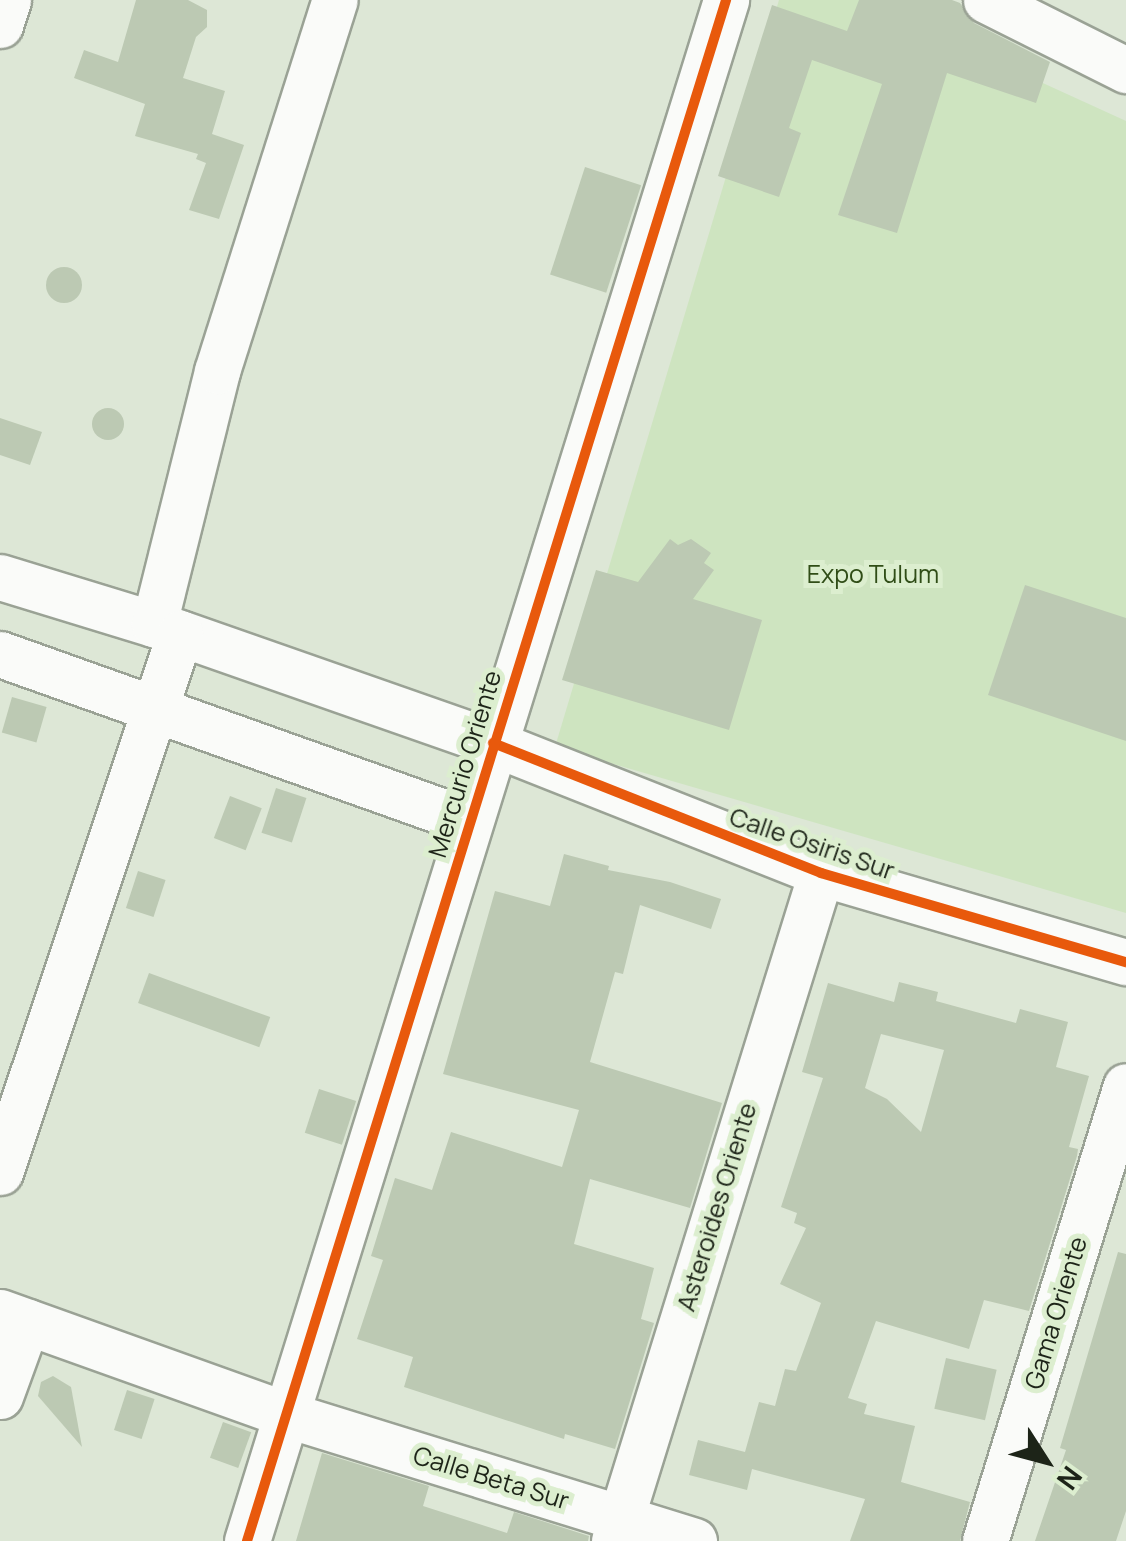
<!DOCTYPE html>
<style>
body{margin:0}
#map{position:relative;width:1126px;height:1541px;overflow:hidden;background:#dde7d6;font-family:Manrope,sans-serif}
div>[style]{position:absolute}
.green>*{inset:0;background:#cee4c0}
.building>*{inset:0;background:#bcc9b3;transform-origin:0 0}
.round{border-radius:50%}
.roads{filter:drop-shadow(2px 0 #9aa295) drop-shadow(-2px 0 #9aa295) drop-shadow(0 2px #9aa295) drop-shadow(0 -2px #9aa295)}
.street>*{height:45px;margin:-22.5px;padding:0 22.5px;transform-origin:22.5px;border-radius:22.5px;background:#fafbf9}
.cycleway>*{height:10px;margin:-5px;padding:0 5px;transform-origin:5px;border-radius:5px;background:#e8590c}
span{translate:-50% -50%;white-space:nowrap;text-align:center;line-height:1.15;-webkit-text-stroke:10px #dceecf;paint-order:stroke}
.park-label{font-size:25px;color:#304d17}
.street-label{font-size:25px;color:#1d2418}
.north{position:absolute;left:996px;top:1411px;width:100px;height:100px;-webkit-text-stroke:8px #dceecf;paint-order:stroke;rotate:126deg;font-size:28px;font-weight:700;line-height:40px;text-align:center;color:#1d2418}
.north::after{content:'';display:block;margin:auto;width:35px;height:45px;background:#1d2418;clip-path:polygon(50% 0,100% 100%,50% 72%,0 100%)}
</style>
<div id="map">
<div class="green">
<i style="clip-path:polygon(779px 0,861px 0,1126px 121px,1126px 913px,555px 747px)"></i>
</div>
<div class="building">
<i style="clip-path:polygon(136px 0,188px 0,207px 10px,207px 27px,196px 37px,183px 78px,225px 91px,212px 134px,244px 145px,219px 219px,189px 210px,206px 163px,196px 159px,198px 154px,135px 136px,145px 104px,74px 78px,84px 50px,118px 62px)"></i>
<i style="clip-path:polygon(859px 0,952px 0,960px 3px,974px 23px,1050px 62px,1036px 103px,947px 73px,897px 233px,838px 215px,882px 84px,812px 60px,789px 128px,801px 133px,779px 197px,718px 176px,772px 5px,847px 31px)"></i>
<i style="left:585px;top:167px;width:59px;height:113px;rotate:18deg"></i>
<i class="round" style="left:46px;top:267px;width:36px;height:36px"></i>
<i class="round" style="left:92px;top:408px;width:32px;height:32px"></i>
<i style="clip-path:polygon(0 418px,42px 432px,30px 465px,0 455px)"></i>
<i style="clip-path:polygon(670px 539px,678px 545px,691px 539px,711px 553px,704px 563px,714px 570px,693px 599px,762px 620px,729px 730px,562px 680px,596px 570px,638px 582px)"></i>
<i style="clip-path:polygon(1025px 585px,1126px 618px,1126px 741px,988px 695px)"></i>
<i style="left:12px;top:697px;width:36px;height:37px;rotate:16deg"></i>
<i style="left:276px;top:788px;width:32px;height:47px;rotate:18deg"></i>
<i style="left:230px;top:796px;width:34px;height:45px;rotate:21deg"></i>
<i style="clip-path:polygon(564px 854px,609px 866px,608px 870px,670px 882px,721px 899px,711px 929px,640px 905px,623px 974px,615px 972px,590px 1062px,722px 1103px,690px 1208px,590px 1179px,574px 1244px,654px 1268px,641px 1319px,654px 1323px,615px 1449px,565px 1434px,564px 1439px,404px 1387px,413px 1357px,357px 1339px,383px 1260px,371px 1256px,395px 1178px,432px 1190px,451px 1132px,562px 1167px,579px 1110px,443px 1074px,495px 891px,550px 906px)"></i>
<i style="left:138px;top:871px;width:29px;height:39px;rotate:18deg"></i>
<i style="left:149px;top:973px;width:129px;height:32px;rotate:20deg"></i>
<i style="clip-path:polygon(evenodd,899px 982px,938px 992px,936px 1001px,1016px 1023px,1020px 1009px,1068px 1022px,1056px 1067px,1089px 1076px,1069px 1147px,1078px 1149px,1077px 1156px,1029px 1311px,984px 1300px,969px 1349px,876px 1321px,848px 1398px,867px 1404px,864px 1414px,915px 1426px,901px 1482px,970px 1502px,960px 1541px,850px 1541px,865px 1499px,752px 1469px,747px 1490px,689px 1475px,698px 1440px,745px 1452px,759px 1402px,775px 1406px,785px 1369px,796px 1371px,821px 1303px,780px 1284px,806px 1228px,794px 1223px,797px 1213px,781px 1207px,823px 1078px,802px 1072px,828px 983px,894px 1002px,899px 982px,881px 1034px,944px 1050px,921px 1132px,887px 1099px,865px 1088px,881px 1034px)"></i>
<i style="left:319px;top:1089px;width:39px;height:46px;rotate:18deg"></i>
<i style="clip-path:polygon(1118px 1252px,1126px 1254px,1126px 1511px,1116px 1541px,1035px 1541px,1066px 1450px,1060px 1448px)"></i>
<i style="left:946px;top:1358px;width:52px;height:52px;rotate:13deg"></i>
<i style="clip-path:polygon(53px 1376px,71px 1387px,82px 1447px,38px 1396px,41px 1382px)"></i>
<i style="left:127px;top:1390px;width:29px;height:42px;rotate:18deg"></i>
<i style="left:223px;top:1422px;width:30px;height:38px;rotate:20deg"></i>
<i style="clip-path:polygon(322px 1453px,429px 1486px,423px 1506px,507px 1533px,514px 1512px,589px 1536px,588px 1541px,296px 1541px)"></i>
</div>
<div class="roads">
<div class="street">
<i style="left:986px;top:0;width:157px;rotate:26.6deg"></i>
<i style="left:0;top:25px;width:26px;rotate:-72deg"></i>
<i style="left:0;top:577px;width:161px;rotate:17deg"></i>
<i style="left:154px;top:624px;width:359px;rotate:19.3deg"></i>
<i style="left:493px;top:743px;width:353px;rotate:21.6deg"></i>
<i style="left:821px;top:873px;width:318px;rotate:16.3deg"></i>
<i style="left:154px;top:624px;width:261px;rotate:-76deg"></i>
<i style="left:217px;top:371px;width:389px;rotate:-72.4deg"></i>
<i style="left:0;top:654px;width:497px;rotate:19.6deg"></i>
<i style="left:0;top:1172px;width:568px;rotate:-71.53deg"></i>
<i style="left:0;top:1312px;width:306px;rotate:19.7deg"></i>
<i style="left:288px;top:1415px;width:425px;rotate:17.2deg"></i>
<i style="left:0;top:1396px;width:79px;rotate:-70deg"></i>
<i style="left:247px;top:1541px;width:1614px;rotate:-72.73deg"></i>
<i style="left:614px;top:1541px;width:699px;rotate:-72.78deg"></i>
<i style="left:985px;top:1541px;width:476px;rotate:-72.8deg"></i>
</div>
</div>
<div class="cycleway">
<i style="left:493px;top:743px;width:353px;rotate:21.6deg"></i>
<i style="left:821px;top:873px;width:318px;rotate:16.3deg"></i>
<i style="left:247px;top:1541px;width:1614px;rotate:-72.73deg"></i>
</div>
<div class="park-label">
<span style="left:873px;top:574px">Expo Tulum</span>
</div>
<div class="street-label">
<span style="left:465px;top:764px;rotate:-73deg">Mercurio Oriente</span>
<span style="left:812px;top:844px;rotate:19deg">Calle Osiris Sur</span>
<span style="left:717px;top:1207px;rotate:-73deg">Asteroides Oriente</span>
<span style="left:1056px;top:1313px;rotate:-73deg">Gama Oriente</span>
<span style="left:491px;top:1478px;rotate:17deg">Calle Beta Sur</span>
</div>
<div class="north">N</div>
</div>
